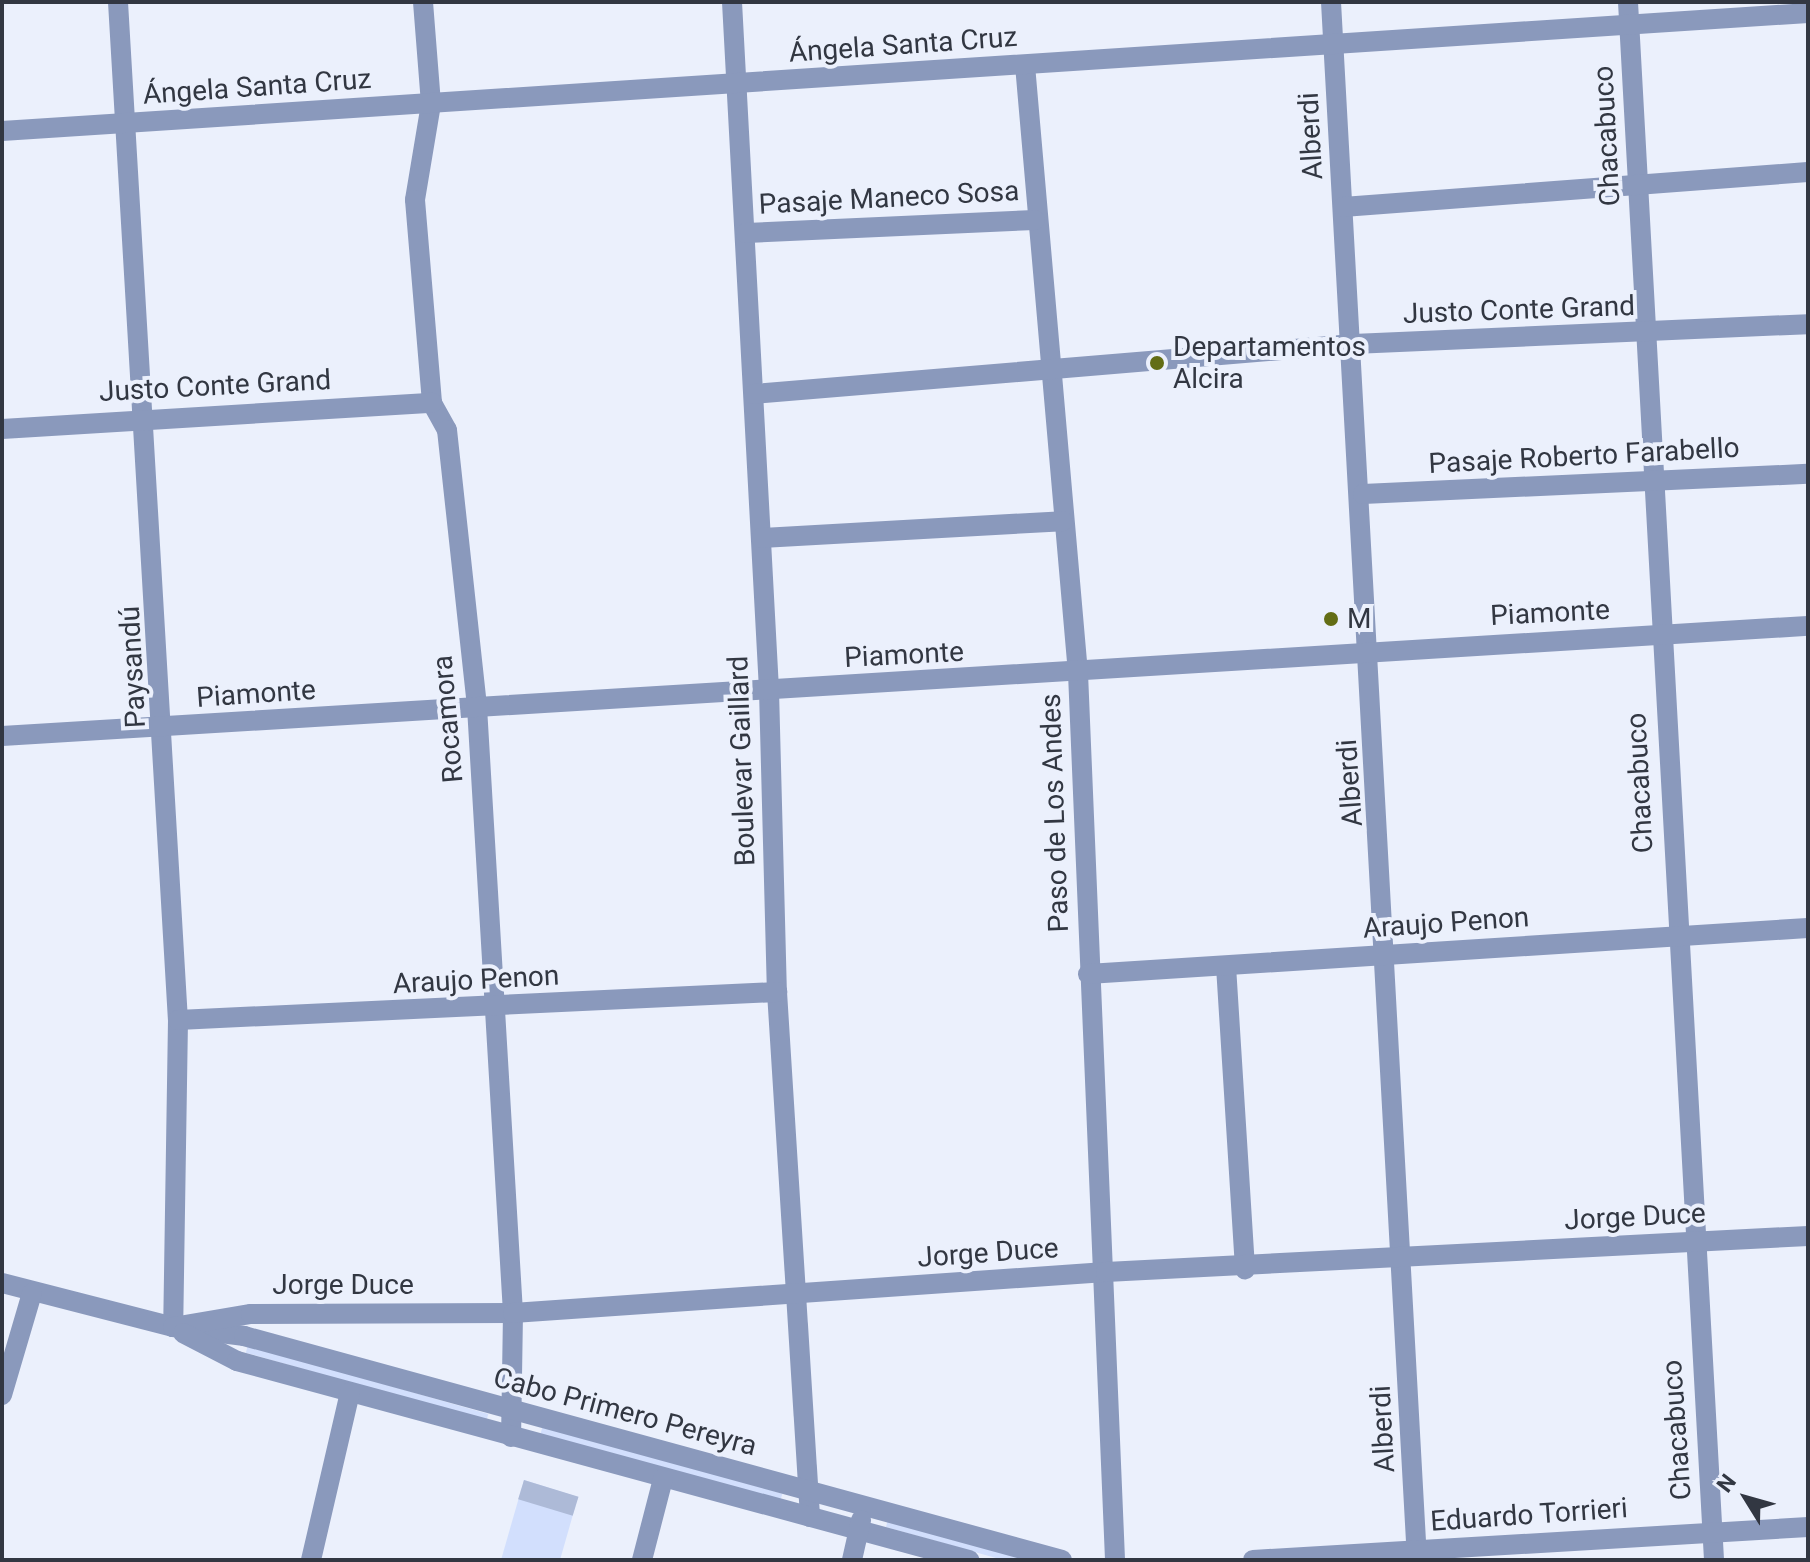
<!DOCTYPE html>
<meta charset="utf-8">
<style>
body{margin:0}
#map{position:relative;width:1810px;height:1562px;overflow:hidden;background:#ebf0fc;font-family:Roboto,sans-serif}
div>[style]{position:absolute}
.green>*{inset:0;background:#d2dffd;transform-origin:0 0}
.building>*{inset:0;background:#adbad7;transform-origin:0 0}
.minor>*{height:20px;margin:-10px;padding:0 10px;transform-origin:10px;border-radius:10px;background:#8a99bc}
.dots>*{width:22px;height:22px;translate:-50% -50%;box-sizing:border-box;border:4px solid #ebf0fc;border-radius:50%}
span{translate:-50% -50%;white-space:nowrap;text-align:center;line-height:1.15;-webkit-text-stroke:8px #ebf0fc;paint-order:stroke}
.street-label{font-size:28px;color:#323742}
.poi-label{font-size:28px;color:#323742}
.left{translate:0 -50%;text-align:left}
.frame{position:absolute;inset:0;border:4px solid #323742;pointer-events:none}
.north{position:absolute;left:1706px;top:1458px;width:80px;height:80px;-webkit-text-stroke:6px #ebf0fc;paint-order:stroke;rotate:307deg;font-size:22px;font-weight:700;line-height:32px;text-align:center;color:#323742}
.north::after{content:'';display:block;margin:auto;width:28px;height:36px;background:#323742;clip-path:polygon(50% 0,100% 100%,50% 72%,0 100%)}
</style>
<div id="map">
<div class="green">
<i style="left:248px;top:1345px;width:250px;height:8px;rotate:16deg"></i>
<i style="left:543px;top:1425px;width:249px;height:9px;rotate:16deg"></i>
<i style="clip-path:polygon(524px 1480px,578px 1497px,560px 1560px,501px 1560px)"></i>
<i style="clip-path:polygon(888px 1519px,1034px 1560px,1003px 1560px,886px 1527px)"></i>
</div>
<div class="building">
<i style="left:524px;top:1480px;width:57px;height:20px;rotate:17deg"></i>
</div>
<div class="minor">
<i style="left:118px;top:2px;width:1020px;rotate:86.63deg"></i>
<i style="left:178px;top:1020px;width:307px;rotate:90.9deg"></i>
<i style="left:423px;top:2px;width:102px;rotate:85.5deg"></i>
<i style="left:431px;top:104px;width:97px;rotate:99.5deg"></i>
<i style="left:415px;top:200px;width:204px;rotate:85.2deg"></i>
<i style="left:432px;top:403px;width:31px;rotate:61deg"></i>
<i style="left:447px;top:430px;width:279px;rotate:83.8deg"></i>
<i style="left:477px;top:707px;width:607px;rotate:86.6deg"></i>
<i style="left:513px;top:1313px;width:124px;rotate:90.9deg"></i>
<i style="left:732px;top:2px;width:689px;rotate:86.92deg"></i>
<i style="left:769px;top:690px;width:302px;rotate:88.5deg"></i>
<i style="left:777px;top:992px;width:526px;rotate:86.4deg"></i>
<i style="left:1331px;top:2px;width:1560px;rotate:86.84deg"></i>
<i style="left:1628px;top:2px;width:1560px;rotate:86.84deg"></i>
<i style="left:1025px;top:65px;width:610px;rotate:85.02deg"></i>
<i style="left:1078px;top:673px;width:888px;rotate:87.61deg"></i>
<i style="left:2px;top:131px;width:1810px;rotate:-3.74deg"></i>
<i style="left:1343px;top:207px;width:466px;rotate:-4.3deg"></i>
<i style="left:746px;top:233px;width:289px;rotate:-2.6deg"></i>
<i style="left:754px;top:394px;width:601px;rotate:-4.77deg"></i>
<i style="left:1353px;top:344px;width:455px;rotate:-2.5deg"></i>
<i style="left:2px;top:429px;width:431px;rotate:-3.5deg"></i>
<i style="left:1363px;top:494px;width:445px;rotate:-2.6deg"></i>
<i style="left:761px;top:538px;width:302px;rotate:-3.2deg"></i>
<i style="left:2px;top:736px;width:1809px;rotate:-3.49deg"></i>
<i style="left:1226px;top:966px;width:304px;rotate:86.4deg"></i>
<i style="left:1088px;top:974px;width:721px;rotate:-3.66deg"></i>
<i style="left:178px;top:1020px;width:600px;rotate:-2.68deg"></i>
<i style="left:2px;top:1283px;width:177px;rotate:14.4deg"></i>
<i style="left:173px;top:1327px;width:72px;rotate:7.2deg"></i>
<i style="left:244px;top:1336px;width:848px;rotate:15.31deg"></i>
<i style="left:173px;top:1327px;width:79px;rotate:-9.5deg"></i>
<i style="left:251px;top:1314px;width:262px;rotate:-0.2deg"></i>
<i style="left:513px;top:1313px;width:594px;rotate:-3.96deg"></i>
<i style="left:1106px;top:1272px;width:703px;rotate:-2.94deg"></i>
<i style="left:183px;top:1333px;width:61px;rotate:27.4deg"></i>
<i style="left:237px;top:1361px;width:759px;rotate:15.21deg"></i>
<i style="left:2px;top:1395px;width:106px;rotate:-73.6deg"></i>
<i style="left:311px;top:1560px;width:172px;rotate:-76.9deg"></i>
<i style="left:642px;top:1560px;width:84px;rotate:-75.5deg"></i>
<i style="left:852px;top:1560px;width:41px;rotate:-77.3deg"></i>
<i style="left:1253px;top:1560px;width:556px;rotate:-3.4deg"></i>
</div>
<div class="dots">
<i style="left:1157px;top:363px;background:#636d15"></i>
<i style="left:1331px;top:619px;background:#636d15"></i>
</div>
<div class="street-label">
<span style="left:903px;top:45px;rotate:-4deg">Ángela Santa Cruz</span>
<span style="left:257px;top:87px;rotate:-4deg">Ángela Santa Cruz</span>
<span style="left:1311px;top:136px;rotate:-93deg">Alberdi</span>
<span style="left:1607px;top:136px;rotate:-93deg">Chacabuco</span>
<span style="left:889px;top:198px;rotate:-3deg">Pasaje Maneco Sosa</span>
<span style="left:1519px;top:310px;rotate:-2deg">Justo Conte Grand</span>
<span style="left:215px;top:386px;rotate:-3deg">Justo Conte Grand</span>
<span style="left:1584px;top:456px;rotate:-3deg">Pasaje Roberto Farabello</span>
<span style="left:1550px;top:613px;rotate:-3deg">Piamonte</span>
<span style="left:904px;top:655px;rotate:-3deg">Piamonte</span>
<span style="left:133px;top:667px;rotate:-93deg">Paysandú</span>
<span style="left:256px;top:694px;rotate:-4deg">Piamonte</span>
<span style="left:448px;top:719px;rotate:-95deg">Rocamora</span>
<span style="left:742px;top:761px;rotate:-92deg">Boulevar Gaillard</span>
<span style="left:1350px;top:783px;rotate:-94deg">Alberdi</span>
<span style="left:1640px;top:783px;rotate:-93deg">Chacabuco</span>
<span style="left:1055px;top:813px;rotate:-92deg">Paso de Los Andes</span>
<span style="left:1446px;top:923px;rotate:-4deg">Araujo Penon</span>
<span style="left:476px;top:980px;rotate:-3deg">Araujo Penon</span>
<span style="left:1635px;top:1217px;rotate:-3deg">Jorge Duce</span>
<span style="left:988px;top:1253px;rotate:-4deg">Jorge Duce</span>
<span style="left:343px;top:1285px">Jorge Duce</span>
<span style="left:625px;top:1412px;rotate:15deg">Cabo Primero Pereyra</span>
<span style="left:1383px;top:1429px;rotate:-93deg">Alberdi</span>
<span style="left:1677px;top:1430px;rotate:-94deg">Chacabuco</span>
<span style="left:1529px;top:1515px;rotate:-4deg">Eduardo Torrieri</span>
</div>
<div class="poi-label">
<span class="left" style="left:1173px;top:363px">Departamentos<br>Alcira</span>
<span class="left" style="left:1347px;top:619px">M</span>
</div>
<div class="frame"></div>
<div class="north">N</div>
</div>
